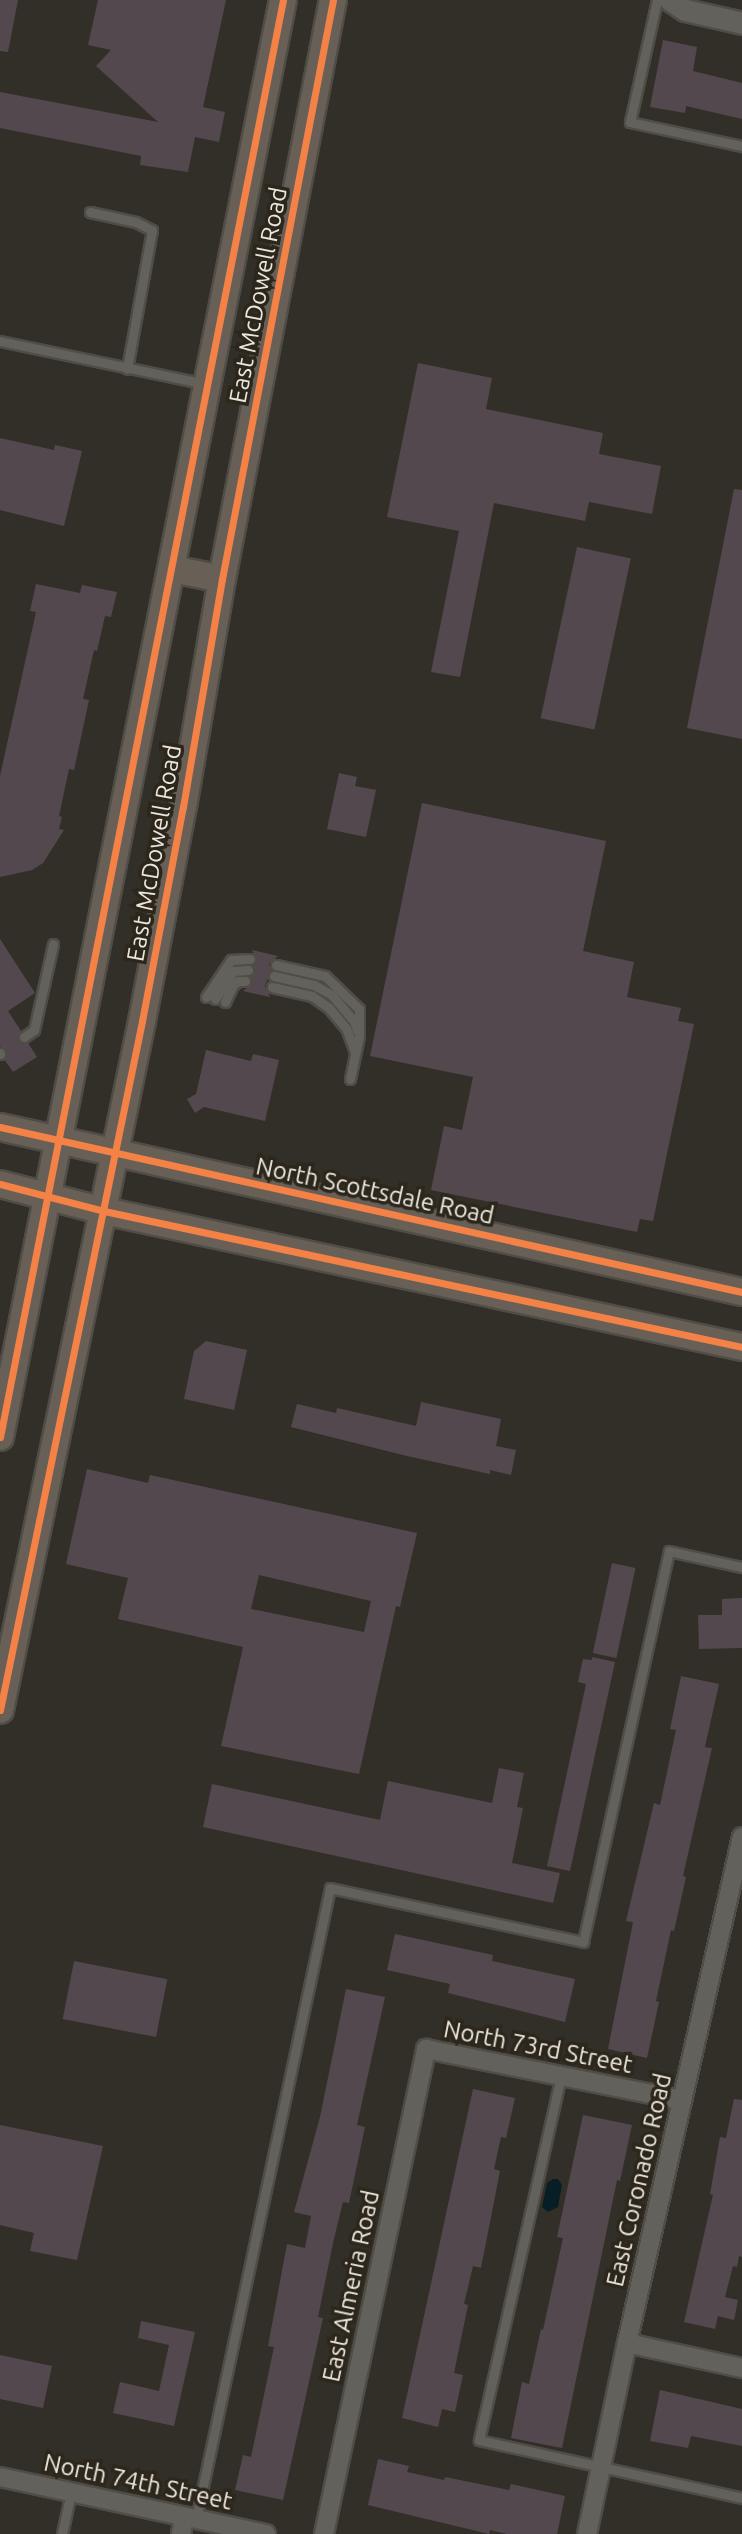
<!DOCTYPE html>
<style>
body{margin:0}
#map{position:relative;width:742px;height:2534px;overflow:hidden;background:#322f29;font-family:Ubuntu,sans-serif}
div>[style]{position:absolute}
.water>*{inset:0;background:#081e27}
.building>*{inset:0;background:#54484f;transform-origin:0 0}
.roads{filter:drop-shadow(2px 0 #504d47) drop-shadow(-2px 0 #504d47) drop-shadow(0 2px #504d47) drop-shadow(0 -2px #504d47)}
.service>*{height:9px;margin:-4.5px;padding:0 4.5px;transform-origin:4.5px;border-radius:4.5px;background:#63615c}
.minor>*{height:18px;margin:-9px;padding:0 9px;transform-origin:9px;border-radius:9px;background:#63615c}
.tertiary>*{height:21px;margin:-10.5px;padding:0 10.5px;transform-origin:10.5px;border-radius:10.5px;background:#63615c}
.primary>*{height:26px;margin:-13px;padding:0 13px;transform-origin:13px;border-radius:13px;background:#686057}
.cycleway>*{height:7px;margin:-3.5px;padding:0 3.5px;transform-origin:3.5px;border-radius:3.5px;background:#f48246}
span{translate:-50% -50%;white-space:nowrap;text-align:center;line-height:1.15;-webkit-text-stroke:7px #2c261b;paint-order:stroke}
.street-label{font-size:24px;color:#ebe7e0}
</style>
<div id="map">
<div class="water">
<i style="clip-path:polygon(553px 2179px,558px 2179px,562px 2185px,558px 2207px,548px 2212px,542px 2207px,547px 2183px)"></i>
</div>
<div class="building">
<i style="clip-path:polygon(0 0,18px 0,8px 52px,0 51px)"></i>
<i style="clip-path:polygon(98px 0,226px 0,203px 107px,225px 112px,219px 142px,195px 137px,188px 172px,140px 165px,141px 156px,0 128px,0 92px,158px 122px,96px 66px,111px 50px,88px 45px)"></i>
<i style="clip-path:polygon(663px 40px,697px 47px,693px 71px,742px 83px,742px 119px,686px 106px,685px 113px,650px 107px)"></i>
<i style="clip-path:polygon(418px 363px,492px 378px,486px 409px,603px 433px,599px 454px,661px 466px,652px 514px,589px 502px,585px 521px,494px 503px,460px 677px,431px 672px,459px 531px,387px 517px)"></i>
<i style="clip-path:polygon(0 438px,54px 450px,55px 445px,82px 451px,64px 526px,0 510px)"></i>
<i style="clip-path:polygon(734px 489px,742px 490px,742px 739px,687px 728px)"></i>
<i style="left:577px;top:547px;width:55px;height:175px;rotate:12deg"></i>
<i style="clip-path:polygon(36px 584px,80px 593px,82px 585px,117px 592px,111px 617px,105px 616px,97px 651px,94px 650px,83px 699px,89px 700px,74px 770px,69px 769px,59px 816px,62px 817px,59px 829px,64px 830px,43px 863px,32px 870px,0 877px,0 776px,36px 612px,30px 611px)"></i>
<i style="clip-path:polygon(339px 773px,357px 777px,355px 786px,376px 790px,366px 837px,327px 829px)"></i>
<i style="clip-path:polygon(422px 803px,606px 841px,583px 951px,634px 962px,627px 997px,681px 1008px,678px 1021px,694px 1024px,653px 1221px,640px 1219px,637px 1232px,431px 1190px,444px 1126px,462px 1130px,473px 1077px,370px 1056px)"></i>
<i style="clip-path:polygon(0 939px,35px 993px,8px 1011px,21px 1031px,18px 1040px,28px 1043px,37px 1057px,13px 1072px,4px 1059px,6px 1050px,0 1046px)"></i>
<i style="clip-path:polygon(252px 950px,278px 956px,269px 964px,271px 970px,265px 986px,270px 997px,243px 991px,251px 985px,250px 976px,255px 972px,253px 965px,257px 958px)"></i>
<i style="clip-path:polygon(206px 1050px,251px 1061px,253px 1054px,279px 1060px,265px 1121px,204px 1107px,195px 1113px,187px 1099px,196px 1094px)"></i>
<i style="clip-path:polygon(206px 1341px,247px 1350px,234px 1410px,184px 1399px,194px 1351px)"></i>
<i style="clip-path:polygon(421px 1402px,501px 1419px,496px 1446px,516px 1450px,511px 1475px,490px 1470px,490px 1474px,407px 1456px,291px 1427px,297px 1404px,336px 1413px,337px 1408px,416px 1426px)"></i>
<i style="clip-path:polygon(evenodd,87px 1469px,148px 1483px,150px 1475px,417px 1533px,400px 1607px,396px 1606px,359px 1774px,221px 1746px,243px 1647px,118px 1619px,128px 1578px,66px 1564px,87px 1469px,259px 1575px,371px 1601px,364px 1632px,251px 1609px,259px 1575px)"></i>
<i style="left:612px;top:1563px;width:24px;height:92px;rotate:12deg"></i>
<i style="clip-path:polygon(742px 1598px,742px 1648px,699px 1649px,698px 1615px,722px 1615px,722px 1599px)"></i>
<i style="clip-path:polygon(592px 1657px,615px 1662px,570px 1871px,547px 1866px,586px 1684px,578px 1682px,583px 1659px,592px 1660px)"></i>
<i style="clip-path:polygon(681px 1676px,719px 1684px,705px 1747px,712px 1748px,683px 1876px,686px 1877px,674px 1931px,671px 1930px,656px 2001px,659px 2002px,647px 2058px,608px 2049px,633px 1922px,626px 1921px,654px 1803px,660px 1805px,676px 1730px,670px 1729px)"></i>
<i style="clip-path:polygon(499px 1768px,524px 1773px,517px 1807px,523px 1808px,512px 1863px,560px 1873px,553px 1903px,203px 1827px,212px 1784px,380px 1820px,388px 1781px,492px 1803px)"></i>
<i style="clip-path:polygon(395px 1934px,493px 1955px,492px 1961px,575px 1979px,565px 2022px,448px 1993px,450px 1984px,387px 1970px)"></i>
<i style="left:74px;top:1961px;width:95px;height:59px;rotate:11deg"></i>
<i style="clip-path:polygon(346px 1989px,385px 1997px,357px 2125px,365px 2127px,349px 2203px,343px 2202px,333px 2243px,318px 2317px,323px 2318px,283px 2500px,235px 2490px,243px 2455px,251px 2457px,274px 2347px,268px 2346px,287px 2244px,305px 2248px,311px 2216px,294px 2212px,320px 2117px)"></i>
<i style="clip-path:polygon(473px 2089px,515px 2098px,506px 2138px,501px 2137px,494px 2169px,500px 2171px,481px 2268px,473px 2266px,464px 2304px,468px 2305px,454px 2373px,463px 2375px,455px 2412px,442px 2409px,438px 2427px,402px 2418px)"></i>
<i style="clip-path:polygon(734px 2099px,742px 2100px,742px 2257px,739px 2256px,737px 2267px,733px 2266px,725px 2297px,738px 2300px,734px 2320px,718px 2316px,715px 2329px,684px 2322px,713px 2195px,710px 2194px,720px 2137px,726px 2138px)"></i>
<i style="clip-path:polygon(583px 2115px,632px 2125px,620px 2181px,617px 2180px,562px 2448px,511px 2438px,522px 2382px,529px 2384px,541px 2329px,543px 2330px,563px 2238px,557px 2237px)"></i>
<i style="clip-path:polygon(0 2125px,103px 2146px,77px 2260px,30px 2251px,34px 2233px,0 2225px)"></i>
<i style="clip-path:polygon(141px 2321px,195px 2332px,174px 2426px,113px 2413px,120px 2382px,159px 2391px,169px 2345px,138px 2338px)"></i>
<i style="clip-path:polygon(0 2355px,52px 2366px,43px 2408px,0 2399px)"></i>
<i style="clip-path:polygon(660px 2390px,742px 2409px,742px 2446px,691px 2436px,688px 2448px,650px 2441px)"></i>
<i style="clip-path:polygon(378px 2459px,409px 2466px,407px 2472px,444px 2480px,445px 2477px,509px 2490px,511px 2484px,565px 2496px,557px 2534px,507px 2534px,490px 2530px,489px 2534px,368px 2505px)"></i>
</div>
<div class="roads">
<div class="service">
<i style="left:657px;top:0;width:125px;rotate:102.5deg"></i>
<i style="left:630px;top:122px;width:115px;rotate:12.1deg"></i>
<i style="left:90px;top:212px;width:47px;rotate:12.3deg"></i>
<i style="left:136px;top:222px;width:18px;rotate:27deg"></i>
<i style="left:152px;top:230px;width:141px;rotate:100.2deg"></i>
<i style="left:0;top:341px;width:210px;rotate:11.8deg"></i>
<i style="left:276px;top:965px;width:50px;rotate:12.7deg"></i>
<i style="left:325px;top:976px;width:47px;rotate:44.1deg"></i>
<i style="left:359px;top:1009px;width:27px;rotate:90deg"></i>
<i style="left:359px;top:1036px;width:44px;rotate:101.8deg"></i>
<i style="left:274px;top:976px;width:41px;rotate:12.7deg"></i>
<i style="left:314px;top:985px;width:21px;rotate:29deg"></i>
<i style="left:332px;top:995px;width:34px;rotate:50deg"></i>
<i style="left:354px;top:1021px;width:10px;rotate:73deg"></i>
<i style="left:272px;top:987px;width:41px;rotate:12.7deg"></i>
<i style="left:312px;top:996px;width:21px;rotate:35deg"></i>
<i style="left:329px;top:1008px;width:26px;rotate:50deg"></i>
<i style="left:346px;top:1028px;width:26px;rotate:69deg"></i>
<i style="left:206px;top:997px;width:45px;rotate:-56deg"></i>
<i style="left:231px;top:960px;width:19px;rotate:-3deg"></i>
<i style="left:215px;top:999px;width:33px;rotate:-57deg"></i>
<i style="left:233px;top:971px;width:15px;rotate:-4deg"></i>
<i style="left:225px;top:1002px;width:19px;rotate:-65deg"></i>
<i style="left:233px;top:985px;width:6px;rotate:-39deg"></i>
<i style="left:238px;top:981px;width:7px"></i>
<i style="left:24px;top:1037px;width:12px;rotate:-35deg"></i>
<i style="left:34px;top:1030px;width:88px;rotate:-77.5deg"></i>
<i style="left:0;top:1054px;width:1px;rotate:-90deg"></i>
<i style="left:561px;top:2076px;width:373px;rotate:102.7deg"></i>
<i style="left:479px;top:2440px;width:269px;rotate:12.4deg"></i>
<i style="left:196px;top:2519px;width:645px;rotate:-78.01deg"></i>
<i style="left:330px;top:1888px;width:259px;rotate:12deg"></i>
<i style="left:583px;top:1942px;width:400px;rotate:-77.6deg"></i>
<i style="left:669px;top:1551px;width:75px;rotate:12.4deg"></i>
<i style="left:62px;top:2534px;width:43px;rotate:-77.9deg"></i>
</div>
<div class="minor">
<i style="left:627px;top:2343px;width:118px;rotate:12.3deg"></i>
<i style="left:0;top:2477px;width:272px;rotate:12.1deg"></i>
<i style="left:181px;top:2534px;width:17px;rotate:-80deg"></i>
<i style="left:324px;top:2534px;width:496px;rotate:-78.1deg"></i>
<i style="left:426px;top:2049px;width:261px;rotate:11.3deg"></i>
<i style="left:587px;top:2534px;width:195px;rotate:-78.2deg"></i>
<i style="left:627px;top:2343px;width:519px;rotate:-77.2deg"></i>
</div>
<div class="tertiary">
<i style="left:670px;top:0;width:18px;rotate:34deg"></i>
<i style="left:685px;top:10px;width:58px;rotate:12.8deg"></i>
</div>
<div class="primary">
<i style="left:172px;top:569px;width:51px;rotate:11.3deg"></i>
<i style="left:0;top:1127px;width:760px;rotate:12.54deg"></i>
<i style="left:0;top:1184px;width:107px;rotate:14.6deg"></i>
<i style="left:104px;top:1211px;width:652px;rotate:12.03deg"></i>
<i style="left:0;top:1437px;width:1465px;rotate:-78.86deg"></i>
<i style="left:0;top:1710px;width:703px;rotate:-78.35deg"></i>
<i style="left:142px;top:1021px;width:218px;rotate:-79.2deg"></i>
<i style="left:183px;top:807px;width:231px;rotate:-80.3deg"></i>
<i style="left:222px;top:579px;width:590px;rotate:-79.15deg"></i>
</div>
</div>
<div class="cycleway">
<i style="left:0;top:1127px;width:760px;rotate:12.54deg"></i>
<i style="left:0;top:1184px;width:107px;rotate:14.6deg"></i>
<i style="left:104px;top:1211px;width:652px;rotate:12.03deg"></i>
<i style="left:0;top:1437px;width:1465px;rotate:-78.86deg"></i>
<i style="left:0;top:1710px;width:703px;rotate:-78.35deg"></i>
<i style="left:142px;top:1021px;width:218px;rotate:-79.2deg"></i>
<i style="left:183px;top:807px;width:231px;rotate:-80.3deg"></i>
<i style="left:222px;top:579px;width:590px;rotate:-79.15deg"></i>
</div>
<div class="street-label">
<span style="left:258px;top:295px;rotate:-79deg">East McDowell Road</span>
<span style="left:154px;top:853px;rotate:-80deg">East McDowell Road</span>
<span style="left:375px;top:1191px;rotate:12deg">North Scottsdale Road</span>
<span style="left:538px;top:2047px;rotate:11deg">North 73rd Street</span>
<span style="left:639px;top:2180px;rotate:-77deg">East Coronado Road</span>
<span style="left:351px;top:2286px;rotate:-78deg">East Almeria Road</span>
<span style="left:138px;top:2482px;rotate:12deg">North 74th Street</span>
</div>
</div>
